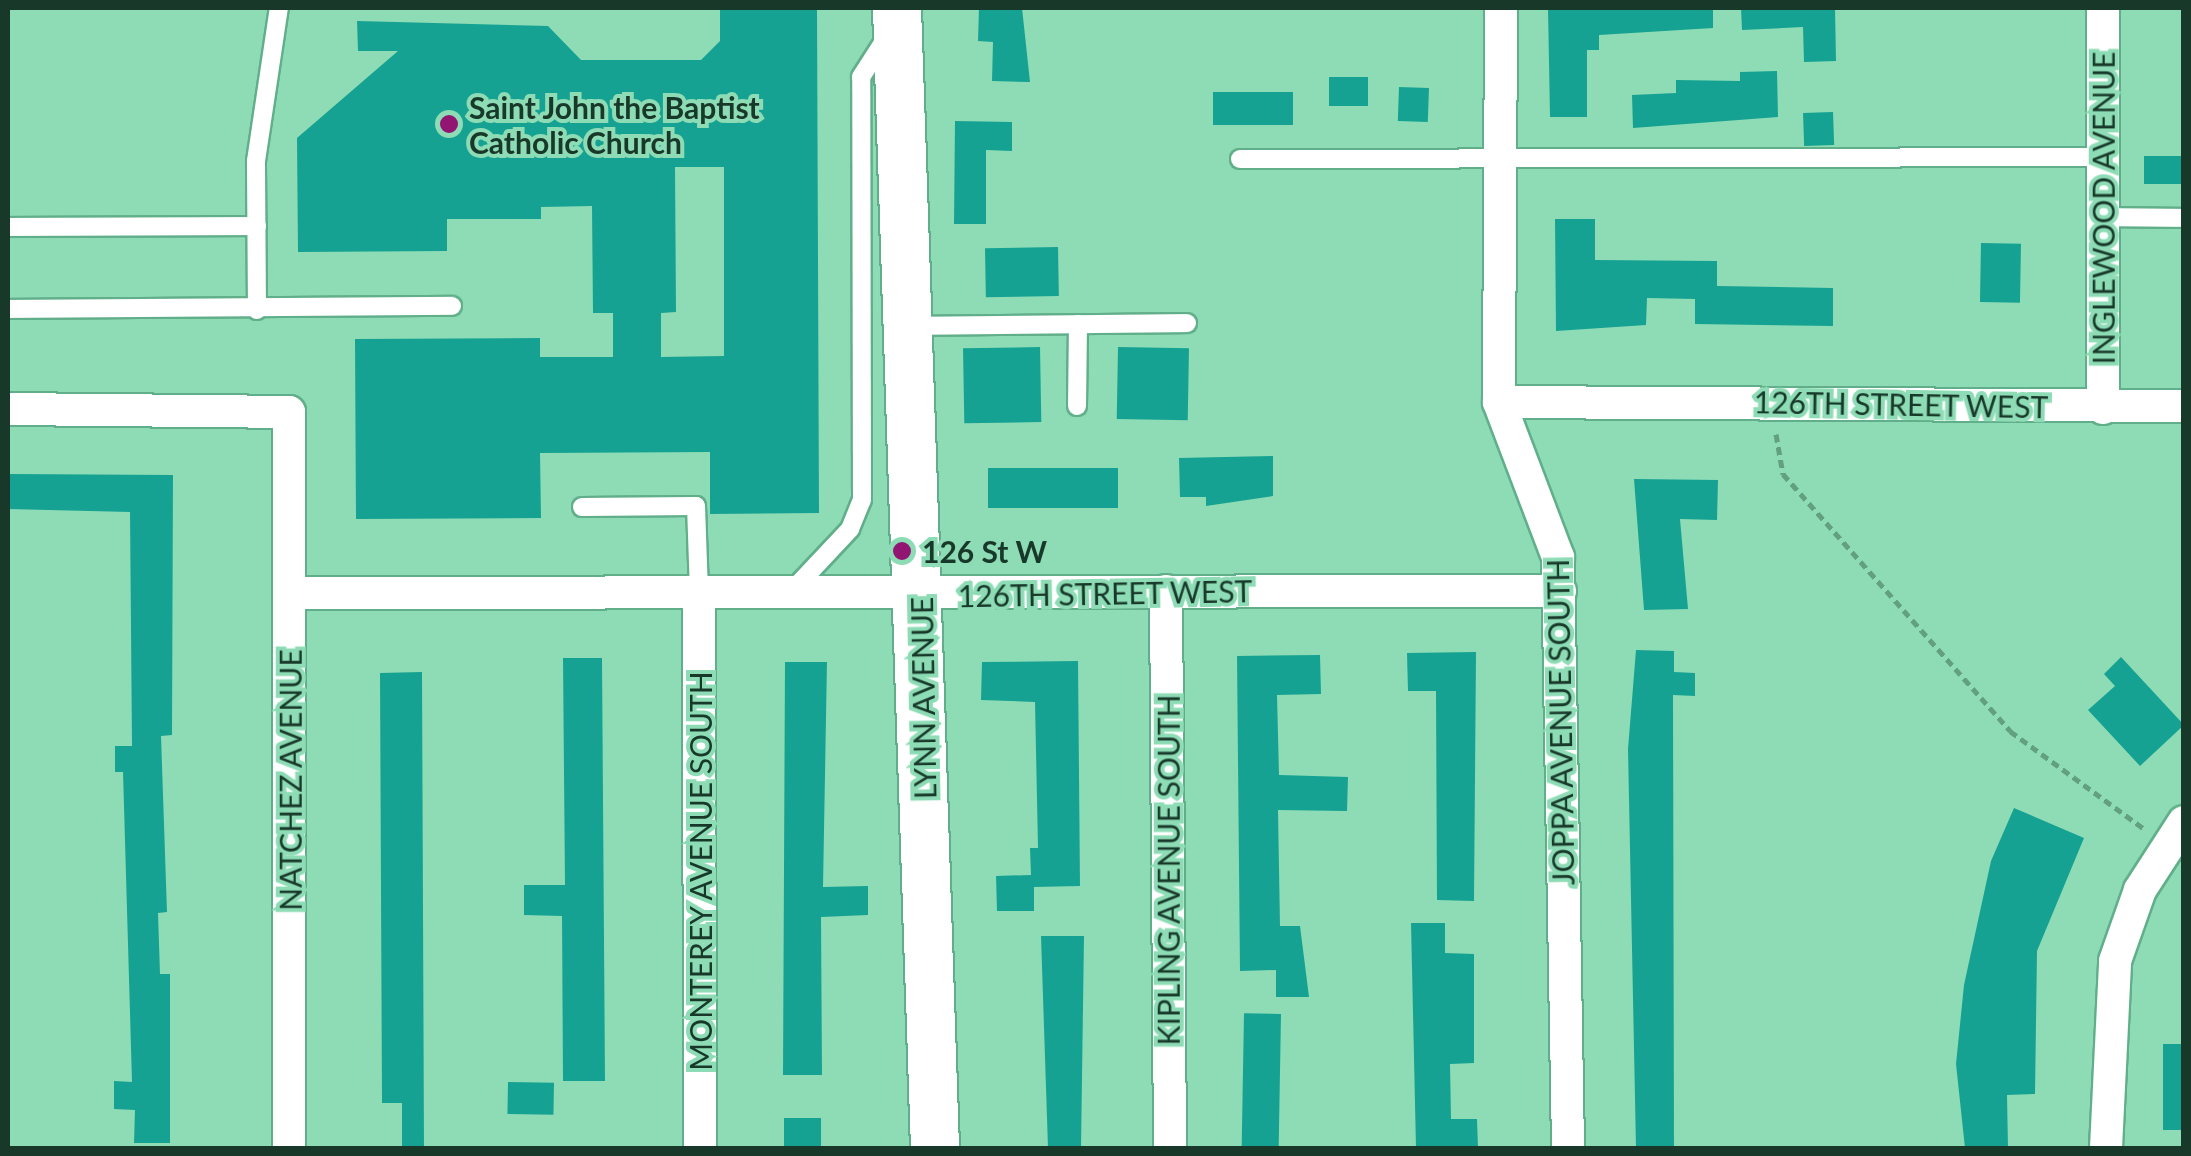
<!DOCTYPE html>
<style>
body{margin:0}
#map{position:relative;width:2191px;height:1156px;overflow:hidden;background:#8ddcb5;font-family:Lato,sans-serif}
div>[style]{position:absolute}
.building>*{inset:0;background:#16a292;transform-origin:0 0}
.path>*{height:5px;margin-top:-2.5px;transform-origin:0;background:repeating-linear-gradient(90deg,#62a081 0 8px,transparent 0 13px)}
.roads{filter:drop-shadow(2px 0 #61af8a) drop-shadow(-2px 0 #61af8a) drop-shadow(0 2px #61af8a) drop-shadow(0 -2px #61af8a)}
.lane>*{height:18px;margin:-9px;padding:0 9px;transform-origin:9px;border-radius:9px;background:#fff}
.street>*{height:32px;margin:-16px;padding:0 16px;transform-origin:16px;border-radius:16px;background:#fff}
.secondary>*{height:48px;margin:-24px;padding:0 24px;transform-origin:24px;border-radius:24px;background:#fff}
.dots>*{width:28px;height:28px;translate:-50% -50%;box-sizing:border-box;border:5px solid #8ddcb5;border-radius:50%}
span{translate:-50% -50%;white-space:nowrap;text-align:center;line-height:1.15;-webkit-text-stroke:8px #8ddcb5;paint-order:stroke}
.poi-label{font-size:30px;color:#18392a;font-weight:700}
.left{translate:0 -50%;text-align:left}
.street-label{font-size:30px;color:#18392a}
.frame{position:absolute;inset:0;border:10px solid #18392a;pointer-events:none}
</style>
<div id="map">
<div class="building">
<i style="clip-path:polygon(evenodd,720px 8px,817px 8px,819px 513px,710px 514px,710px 452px,540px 453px,541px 518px,356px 519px,355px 339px,540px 338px,540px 357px,613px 357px,613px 313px,593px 313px,592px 206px,541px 207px,541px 219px,447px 219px,447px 251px,298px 252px,297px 138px,398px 51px,358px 51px,357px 21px,548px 26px,581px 60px,701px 60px,720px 41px,720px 8px,675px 167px,724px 167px,724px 356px,661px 357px,661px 313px,676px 312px,675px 167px)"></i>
<i style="clip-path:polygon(979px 8px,1022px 8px,1030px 82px,992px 81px,993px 42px,978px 41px)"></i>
<i style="clip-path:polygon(1548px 8px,1713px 8px,1713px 28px,1599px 35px,1599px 50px,1587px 50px,1587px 117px,1550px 117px)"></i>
<i style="clip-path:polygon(1741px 8px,1835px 8px,1836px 61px,1804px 62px,1803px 27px,1742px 30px)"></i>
<i style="clip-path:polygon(1777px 71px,1778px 117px,1633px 128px,1632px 95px,1676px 93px,1676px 80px,1740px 81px,1740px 72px)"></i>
<i style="left:1329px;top:77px;width:39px;height:29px"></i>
<i style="left:1399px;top:87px;width:30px;height:34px;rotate:2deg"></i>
<i style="left:1213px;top:92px;width:80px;height:33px"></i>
<i style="left:1833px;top:112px;width:33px;height:30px;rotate:88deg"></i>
<i style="clip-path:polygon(955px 121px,1012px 122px,1012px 151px,986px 150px,986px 224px,954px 224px)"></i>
<i style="left:2184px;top:156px;width:28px;height:40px;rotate:90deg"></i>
<i style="clip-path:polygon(1555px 219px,1595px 219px,1595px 260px,1717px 261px,1717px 286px,1833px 288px,1833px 326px,1695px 324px,1695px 299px,1647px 298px,1646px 325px,1556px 331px)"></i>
<i style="left:1981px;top:243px;width:40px;height:59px;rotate:1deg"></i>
<i style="left:1058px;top:247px;width:49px;height:73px;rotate:89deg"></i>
<i style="left:1040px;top:347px;width:75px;height:77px;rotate:89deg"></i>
<i style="left:1118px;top:347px;width:71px;height:72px;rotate:1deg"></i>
<i style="clip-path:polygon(1273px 456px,1273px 496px,1206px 506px,1206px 497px,1180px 497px,1179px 458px)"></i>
<i style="left:1118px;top:468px;width:40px;height:130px;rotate:90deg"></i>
<i style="clip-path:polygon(8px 474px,173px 475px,172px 735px,161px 736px,167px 912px,158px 913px,160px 974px,170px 974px,170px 1143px,134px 1143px,135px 1110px,114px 1109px,114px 1081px,132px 1082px,123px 772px,115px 772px,115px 746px,132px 746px,130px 512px,8px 509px)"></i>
<i style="clip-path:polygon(1634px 479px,1718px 480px,1717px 520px,1680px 519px,1688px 609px,1644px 610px)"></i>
<i style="clip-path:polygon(1636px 650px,1674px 651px,1674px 672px,1695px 673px,1695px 696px,1673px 695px,1674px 1148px,1636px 1148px,1628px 749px)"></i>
<i style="clip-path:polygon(1476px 652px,1474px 901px,1437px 900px,1436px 691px,1408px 691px,1407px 653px)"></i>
<i style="clip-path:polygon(1320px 655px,1321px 694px,1277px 695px,1279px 775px,1348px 777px,1347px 811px,1278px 810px,1280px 926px,1300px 926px,1309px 997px,1276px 997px,1276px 970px,1240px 971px,1237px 656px)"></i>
<i style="clip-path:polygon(2121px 657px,2184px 725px,2140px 766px,2088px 710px,2115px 686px,2104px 674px)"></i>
<i style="clip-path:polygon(563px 658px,602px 658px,605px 1081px,563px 1081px,562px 916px,524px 915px,524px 885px,565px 885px)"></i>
<i style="clip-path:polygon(1078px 661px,1080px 886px,1034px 887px,1034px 911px,997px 911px,996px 876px,1031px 875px,1030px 848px,1038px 848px,1035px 702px,981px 700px,982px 662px)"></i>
<i style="clip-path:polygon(785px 662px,827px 662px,823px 887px,868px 886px,868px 915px,821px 917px,822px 1075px,783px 1075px)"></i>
<i style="clip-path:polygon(422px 672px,424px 1148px,402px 1148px,402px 1103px,382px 1103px,380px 673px)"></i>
<i style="clip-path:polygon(2014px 808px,2084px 838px,2037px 951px,2035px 1094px,2007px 1095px,2008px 1148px,1965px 1148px,1956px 1064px,1964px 985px,1991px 861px)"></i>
<i style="clip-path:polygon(1411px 923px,1445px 923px,1445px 953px,1474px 954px,1474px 1063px,1450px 1064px,1451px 1119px,1477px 1119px,1478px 1148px,1416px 1148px)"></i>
<i style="clip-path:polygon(1041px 936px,1084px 936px,1081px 1148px,1048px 1148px)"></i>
<i style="left:1281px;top:1014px;width:134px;height:37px;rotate:91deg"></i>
<i style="left:2163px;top:1044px;width:21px;height:86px"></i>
<i style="left:508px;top:1082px;width:46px;height:32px;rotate:1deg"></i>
<i style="left:821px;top:1118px;width:30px;height:37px;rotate:90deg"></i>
</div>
<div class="path">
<i style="left:1776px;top:434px;width:41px;rotate:80.1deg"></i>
<i style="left:1783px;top:474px;width:343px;rotate:48.5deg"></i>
<i style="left:2010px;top:731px;width:165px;rotate:36.1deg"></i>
</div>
<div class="roads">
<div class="lane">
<i style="left:1240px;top:159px;width:864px;rotate:-0.13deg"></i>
<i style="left:2103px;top:217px;width:81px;rotate:0.7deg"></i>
<i style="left:8px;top:227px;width:249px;rotate:-0.2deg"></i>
<i style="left:8px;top:309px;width:444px;rotate:-0.4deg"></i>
<i style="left:257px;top:310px;width:149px;rotate:-90.4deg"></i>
<i style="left:256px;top:161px;width:155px;rotate:-81.5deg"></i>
<i style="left:911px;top:326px;width:276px;rotate:-0.6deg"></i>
<i style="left:1077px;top:406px;width:82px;rotate:-89.3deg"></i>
<i style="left:582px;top:507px;width:114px;rotate:-0.5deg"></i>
<i style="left:696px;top:506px;width:88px;rotate:88deg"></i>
<i style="left:790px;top:593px;width:88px;rotate:-46.8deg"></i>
<i style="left:850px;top:529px;width:31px;rotate:-68deg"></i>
<i style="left:862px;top:500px;width:423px;rotate:-90.1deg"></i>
<i style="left:861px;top:77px;width:50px;rotate:-57.3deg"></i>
</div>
<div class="street">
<i style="left:1501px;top:8px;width:394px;rotate:90.3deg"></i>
<i style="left:1499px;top:402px;width:166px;rotate:69.2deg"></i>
<i style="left:1558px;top:557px;width:591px;rotate:89.03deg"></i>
<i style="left:1499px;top:402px;width:685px;rotate:0.33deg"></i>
<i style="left:2103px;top:408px;width:400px;rotate:-90deg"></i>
<i style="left:8px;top:409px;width:281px;rotate:0.6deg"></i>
<i style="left:289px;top:412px;width:736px;rotate:90deg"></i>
<i style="left:1166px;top:591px;width:557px;rotate:89.59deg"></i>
<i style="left:290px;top:593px;width:1270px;rotate:-0.09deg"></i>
<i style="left:699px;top:594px;width:554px;rotate:89.9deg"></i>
<i style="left:2106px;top:1148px;width:187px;rotate:-87.2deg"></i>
<i style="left:2115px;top:961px;width:75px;rotate:-70.6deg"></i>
<i style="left:2140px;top:890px;width:81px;rotate:-57.1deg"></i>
</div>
<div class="secondary">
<i style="left:897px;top:8px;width:1141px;rotate:88.09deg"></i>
</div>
</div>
<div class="dots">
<i style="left:449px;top:124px;background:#921571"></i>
<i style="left:902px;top:551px;background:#921571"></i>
</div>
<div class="poi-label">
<span class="left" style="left:469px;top:124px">Saint John the Baptist<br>Catholic Church</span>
<span class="left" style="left:922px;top:551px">126 St W</span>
</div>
<div class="street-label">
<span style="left:2103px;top:208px;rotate:-90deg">INGLEWOOD AVENUE</span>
<span style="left:1901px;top:404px;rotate:1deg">126TH STREET WEST</span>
<span style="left:1105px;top:593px;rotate:-1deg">126TH STREET WEST</span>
<span style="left:923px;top:698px;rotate:-91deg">LYNN AVENUE</span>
<span style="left:1560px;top:722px;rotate:-91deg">JOPPA AVENUE SOUTH</span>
<span style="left:290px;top:780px;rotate:-90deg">NATCHEZ AVENUE</span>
<span style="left:1168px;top:870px;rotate:-90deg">KIPLING AVENUE SOUTH</span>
<span style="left:700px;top:871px;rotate:-90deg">MONTEREY AVENUE SOUTH</span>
</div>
<div class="frame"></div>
</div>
